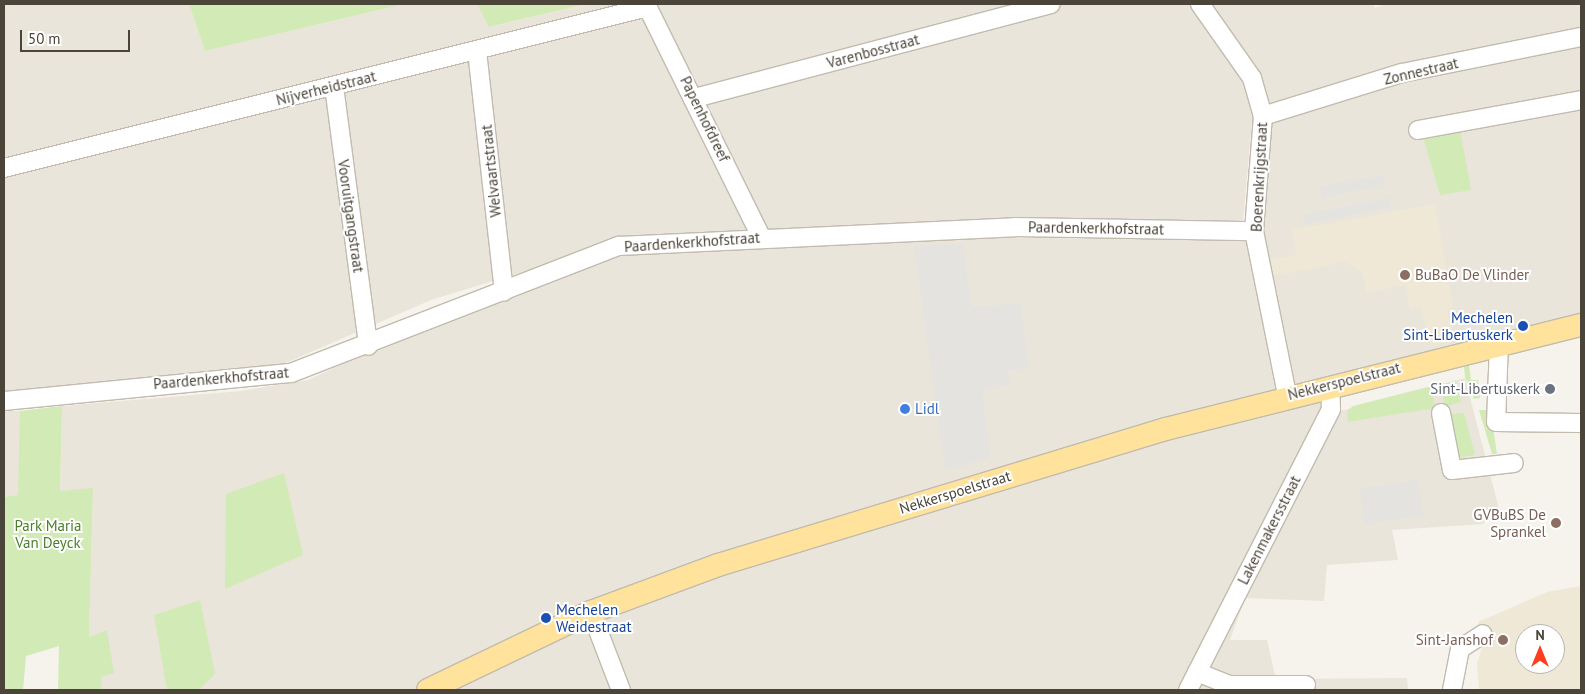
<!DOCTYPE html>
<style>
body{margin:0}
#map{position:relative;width:1585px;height:694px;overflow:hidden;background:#f6f3ec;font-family:"PT Sans",sans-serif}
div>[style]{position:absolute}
.residential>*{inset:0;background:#eae5da}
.education>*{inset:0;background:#efe8d6}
.green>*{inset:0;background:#d2eab5;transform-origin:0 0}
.parking>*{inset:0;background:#e5e3e0;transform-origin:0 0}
.roads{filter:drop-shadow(1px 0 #c2bbae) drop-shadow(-1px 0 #c2bbae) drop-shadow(0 1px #c2bbae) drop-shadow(0 -1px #c2bbae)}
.minor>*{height:18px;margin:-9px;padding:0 9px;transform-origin:9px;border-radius:9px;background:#fff}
.major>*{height:22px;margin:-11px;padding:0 11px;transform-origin:11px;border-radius:11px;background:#ffe39c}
.dots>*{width:14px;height:14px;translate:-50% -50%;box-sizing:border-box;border:2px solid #fff;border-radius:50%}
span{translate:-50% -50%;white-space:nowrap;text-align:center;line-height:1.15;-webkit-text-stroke:4px #fff;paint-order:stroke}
.street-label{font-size:15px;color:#4b4439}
.education-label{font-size:15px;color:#785e54}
.left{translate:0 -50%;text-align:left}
.right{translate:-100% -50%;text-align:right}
.transit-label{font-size:15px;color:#164399}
.worship-label{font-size:15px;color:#5b616d}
.shop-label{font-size:15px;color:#366cbe}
.park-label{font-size:15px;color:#4a7f2a}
.frame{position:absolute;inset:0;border:5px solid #4b4439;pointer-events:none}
.north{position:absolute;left:1515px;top:624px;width:50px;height:50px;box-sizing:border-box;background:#fff;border:1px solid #b7b4b0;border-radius:50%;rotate:0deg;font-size:14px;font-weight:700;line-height:20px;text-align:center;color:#4b4439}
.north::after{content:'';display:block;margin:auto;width:18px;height:22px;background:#fc3f1d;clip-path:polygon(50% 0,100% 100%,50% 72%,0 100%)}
.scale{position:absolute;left:20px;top:30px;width:110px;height:22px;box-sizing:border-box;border:2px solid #4b4439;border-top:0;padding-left:6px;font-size:15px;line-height:18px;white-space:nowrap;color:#4b4439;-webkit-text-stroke:4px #fff;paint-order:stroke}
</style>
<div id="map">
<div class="residential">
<i style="clip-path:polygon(4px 4px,189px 4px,205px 51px,404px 4px,477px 4px,490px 27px,586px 4px,1192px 4px,1254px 98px,1243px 221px,1033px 221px,581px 254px,431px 300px,281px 365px,4px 391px)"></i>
<i style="clip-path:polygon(1211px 4px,1373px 4px,1375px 8px,1385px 4px,1581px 4px,1581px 317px,1292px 386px,1261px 239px,1267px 95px)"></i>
<i style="clip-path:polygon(946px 237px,1251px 240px,1280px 386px,1321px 394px,1323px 411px,1345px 410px,1465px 378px,1499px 509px,1483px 524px,1392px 530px,1398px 560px,1327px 565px,1324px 601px,1245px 598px,1230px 640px,1267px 640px,1276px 679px,1407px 678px,1408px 690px,59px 690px,89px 637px,93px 489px,60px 491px,62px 406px,241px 391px,308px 380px,416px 330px,625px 249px)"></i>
<i style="clip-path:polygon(4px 411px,20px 411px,23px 435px,18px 495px,4px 497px)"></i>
</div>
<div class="education">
<i style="clip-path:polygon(1435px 204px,1453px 307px,1447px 309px,1455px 340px,1431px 346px,1420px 307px,1410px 309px,1406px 285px,1366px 293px,1363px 274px,1346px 262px,1273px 276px,1270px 260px,1297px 255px,1292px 230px)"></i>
<i style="clip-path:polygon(evenodd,1581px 586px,1581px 690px,1479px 690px,1477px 664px,1483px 645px,1478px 622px,1547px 592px,1581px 586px,1525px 634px,1555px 634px,1555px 664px,1525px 664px,1525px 634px)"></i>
</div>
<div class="green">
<i style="clip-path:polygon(189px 4px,404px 4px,205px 51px)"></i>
<i style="clip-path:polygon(477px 4px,586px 4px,489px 27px)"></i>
<i style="clip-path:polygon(1460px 129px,1471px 190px,1440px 195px,1423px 137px)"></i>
<i style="clip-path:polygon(1469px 365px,1471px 380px,1478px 380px,1480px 398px,1474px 399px,1465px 377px,1464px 366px)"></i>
<i style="left:1456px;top:381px;width:22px;height:16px;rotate:77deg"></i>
<i style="clip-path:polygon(1432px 386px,1435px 408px,1348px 422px,1347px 411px,1353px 406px)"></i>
<i style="clip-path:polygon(62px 406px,60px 491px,93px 488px,89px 637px,107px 630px,114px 673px,101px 677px,102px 690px,58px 690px,59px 646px,26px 656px,23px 690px,4px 690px,4px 497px,18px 495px,20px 411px)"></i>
<i style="clip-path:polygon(1479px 410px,1486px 410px,1486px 425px,1493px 427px,1497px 454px,1492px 454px)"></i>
<i style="clip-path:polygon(1464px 413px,1475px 455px,1455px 458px,1446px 415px)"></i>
<i style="clip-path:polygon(284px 473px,303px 555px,225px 589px,226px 494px)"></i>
<i style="clip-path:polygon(200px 600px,215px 674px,199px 690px,167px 690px,154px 615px)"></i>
</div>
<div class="parking">
<i style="left:1383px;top:175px;width:11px;height:64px;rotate:80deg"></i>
<i style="left:1388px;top:198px;width:10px;height:86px;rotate:79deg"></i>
<i style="clip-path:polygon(963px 243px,971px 307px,1021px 303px,1028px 368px,1008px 371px,1010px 385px,982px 389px,990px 458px,945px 470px,914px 246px)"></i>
<i style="left:1418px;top:480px;width:36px;height:59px;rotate:82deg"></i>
</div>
<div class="roads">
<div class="minor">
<i style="left:646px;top:4px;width:260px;rotate:63.7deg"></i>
<i style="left:1200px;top:4px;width:90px;rotate:54.9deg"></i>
<i style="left:1252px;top:78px;width:40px;rotate:74deg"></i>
<i style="left:1263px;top:116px;width:115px;rotate:94.5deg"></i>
<i style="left:1254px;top:231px;width:167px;rotate:78.6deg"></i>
<i style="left:477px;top:51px;width:242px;rotate:83.6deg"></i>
<i style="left:334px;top:86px;width:262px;rotate:82.5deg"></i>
<i style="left:695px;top:98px;width:368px;rotate:-14.8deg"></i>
<i style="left:1263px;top:116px;width:145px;rotate:-17.2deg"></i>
<i style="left:1402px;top:73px;width:183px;rotate:-11.4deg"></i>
<i style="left:1418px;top:130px;width:166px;rotate:-10.4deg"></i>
<i style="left:4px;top:168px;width:664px;rotate:-14.04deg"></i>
<i style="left:1499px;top:342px;width:80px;rotate:92.1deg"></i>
<i style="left:1496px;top:422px;width:85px;rotate:0.7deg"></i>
<i style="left:4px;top:401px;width:288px;rotate:-5.6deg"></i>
<i style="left:291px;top:373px;width:352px;rotate:-21.2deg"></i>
<i style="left:619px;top:246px;width:396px;rotate:-2.7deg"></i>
<i style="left:1015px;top:227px;width:239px;rotate:1deg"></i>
<i style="left:1441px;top:413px;width:58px;rotate:79.1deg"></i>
<i style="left:1452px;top:470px;width:62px;rotate:-6.4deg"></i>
<i style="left:591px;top:612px;width:84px;rotate:69deg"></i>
<i style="left:1197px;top:672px;width:35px;rotate:22deg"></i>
<i style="left:1230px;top:685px;width:76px"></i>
<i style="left:1188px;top:690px;width:315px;rotate:-63deg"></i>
<i style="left:1331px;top:409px;width:23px;rotate:-92deg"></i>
<i style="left:1452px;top:690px;width:42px;rotate:-79deg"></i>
<i style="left:1460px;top:649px;width:27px;rotate:-33deg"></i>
</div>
<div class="major">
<i style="left:428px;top:690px;width:181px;rotate:-25.6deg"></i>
<i style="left:591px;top:612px;width:135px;rotate:-20.3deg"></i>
<i style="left:718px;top:565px;width:468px;rotate:-16.9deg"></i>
<i style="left:1166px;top:429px;width:428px;rotate:-14.1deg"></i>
</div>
</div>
<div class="dots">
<i style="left:1405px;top:275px;background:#8d6e63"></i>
<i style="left:1523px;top:326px;background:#1a4fb4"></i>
<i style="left:1550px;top:389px;background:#6b7280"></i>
<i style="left:905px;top:409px;background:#3f7fe0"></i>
<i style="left:1556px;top:523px;background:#8d6e63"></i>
<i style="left:546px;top:618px;background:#1a4fb4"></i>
<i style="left:1503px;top:640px;background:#8d6e63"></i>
</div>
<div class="street-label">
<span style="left:873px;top:51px;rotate:-15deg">Varenbosstraat</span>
<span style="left:1421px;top:71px;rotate:-13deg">Zonnestraat</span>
<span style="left:326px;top:88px;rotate:-14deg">Nijverheidstraat</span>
<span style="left:705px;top:119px;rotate:64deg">Papenhofdreef</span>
<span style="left:491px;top:171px;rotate:-96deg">Welvaartstraat</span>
<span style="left:1259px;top:177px;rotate:-87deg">Boerenkrijgstraat</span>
<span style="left:351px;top:216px;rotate:82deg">Vooruitgangstraat</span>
<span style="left:1096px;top:228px;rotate:1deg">Paardenkerkhofstraat</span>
<span style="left:692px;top:242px;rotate:-4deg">Paardenkerkhofstraat</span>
<span style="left:221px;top:378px;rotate:-5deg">Paardenkerkhofstraat</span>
<span style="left:1344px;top:381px;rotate:-14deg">Nekkerspoelstraat</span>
<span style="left:955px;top:492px;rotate:-17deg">Nekkerspoelstraat</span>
<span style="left:1269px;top:530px;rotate:-63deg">Lakenmakersstraat</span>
</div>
<div class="education-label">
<span class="left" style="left:1415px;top:275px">BuBaO De Vlinder</span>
<span class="right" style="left:1546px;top:523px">GVBuBS De<br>Sprankel</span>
<span class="right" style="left:1493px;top:640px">Sint-Janshof</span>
</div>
<div class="transit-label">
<span class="right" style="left:1513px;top:326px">Mechelen<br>Sint-Libertuskerk</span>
<span class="left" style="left:556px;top:618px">Mechelen<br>Weidestraat</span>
</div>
<div class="worship-label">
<span class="right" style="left:1540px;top:389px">Sint-Libertuskerk</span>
</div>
<div class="shop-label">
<span class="left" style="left:915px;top:409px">Lidl</span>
</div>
<div class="park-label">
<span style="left:48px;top:534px">Park Maria<br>Van Deyck</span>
</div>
<div class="frame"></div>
<div class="north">N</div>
<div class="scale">50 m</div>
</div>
